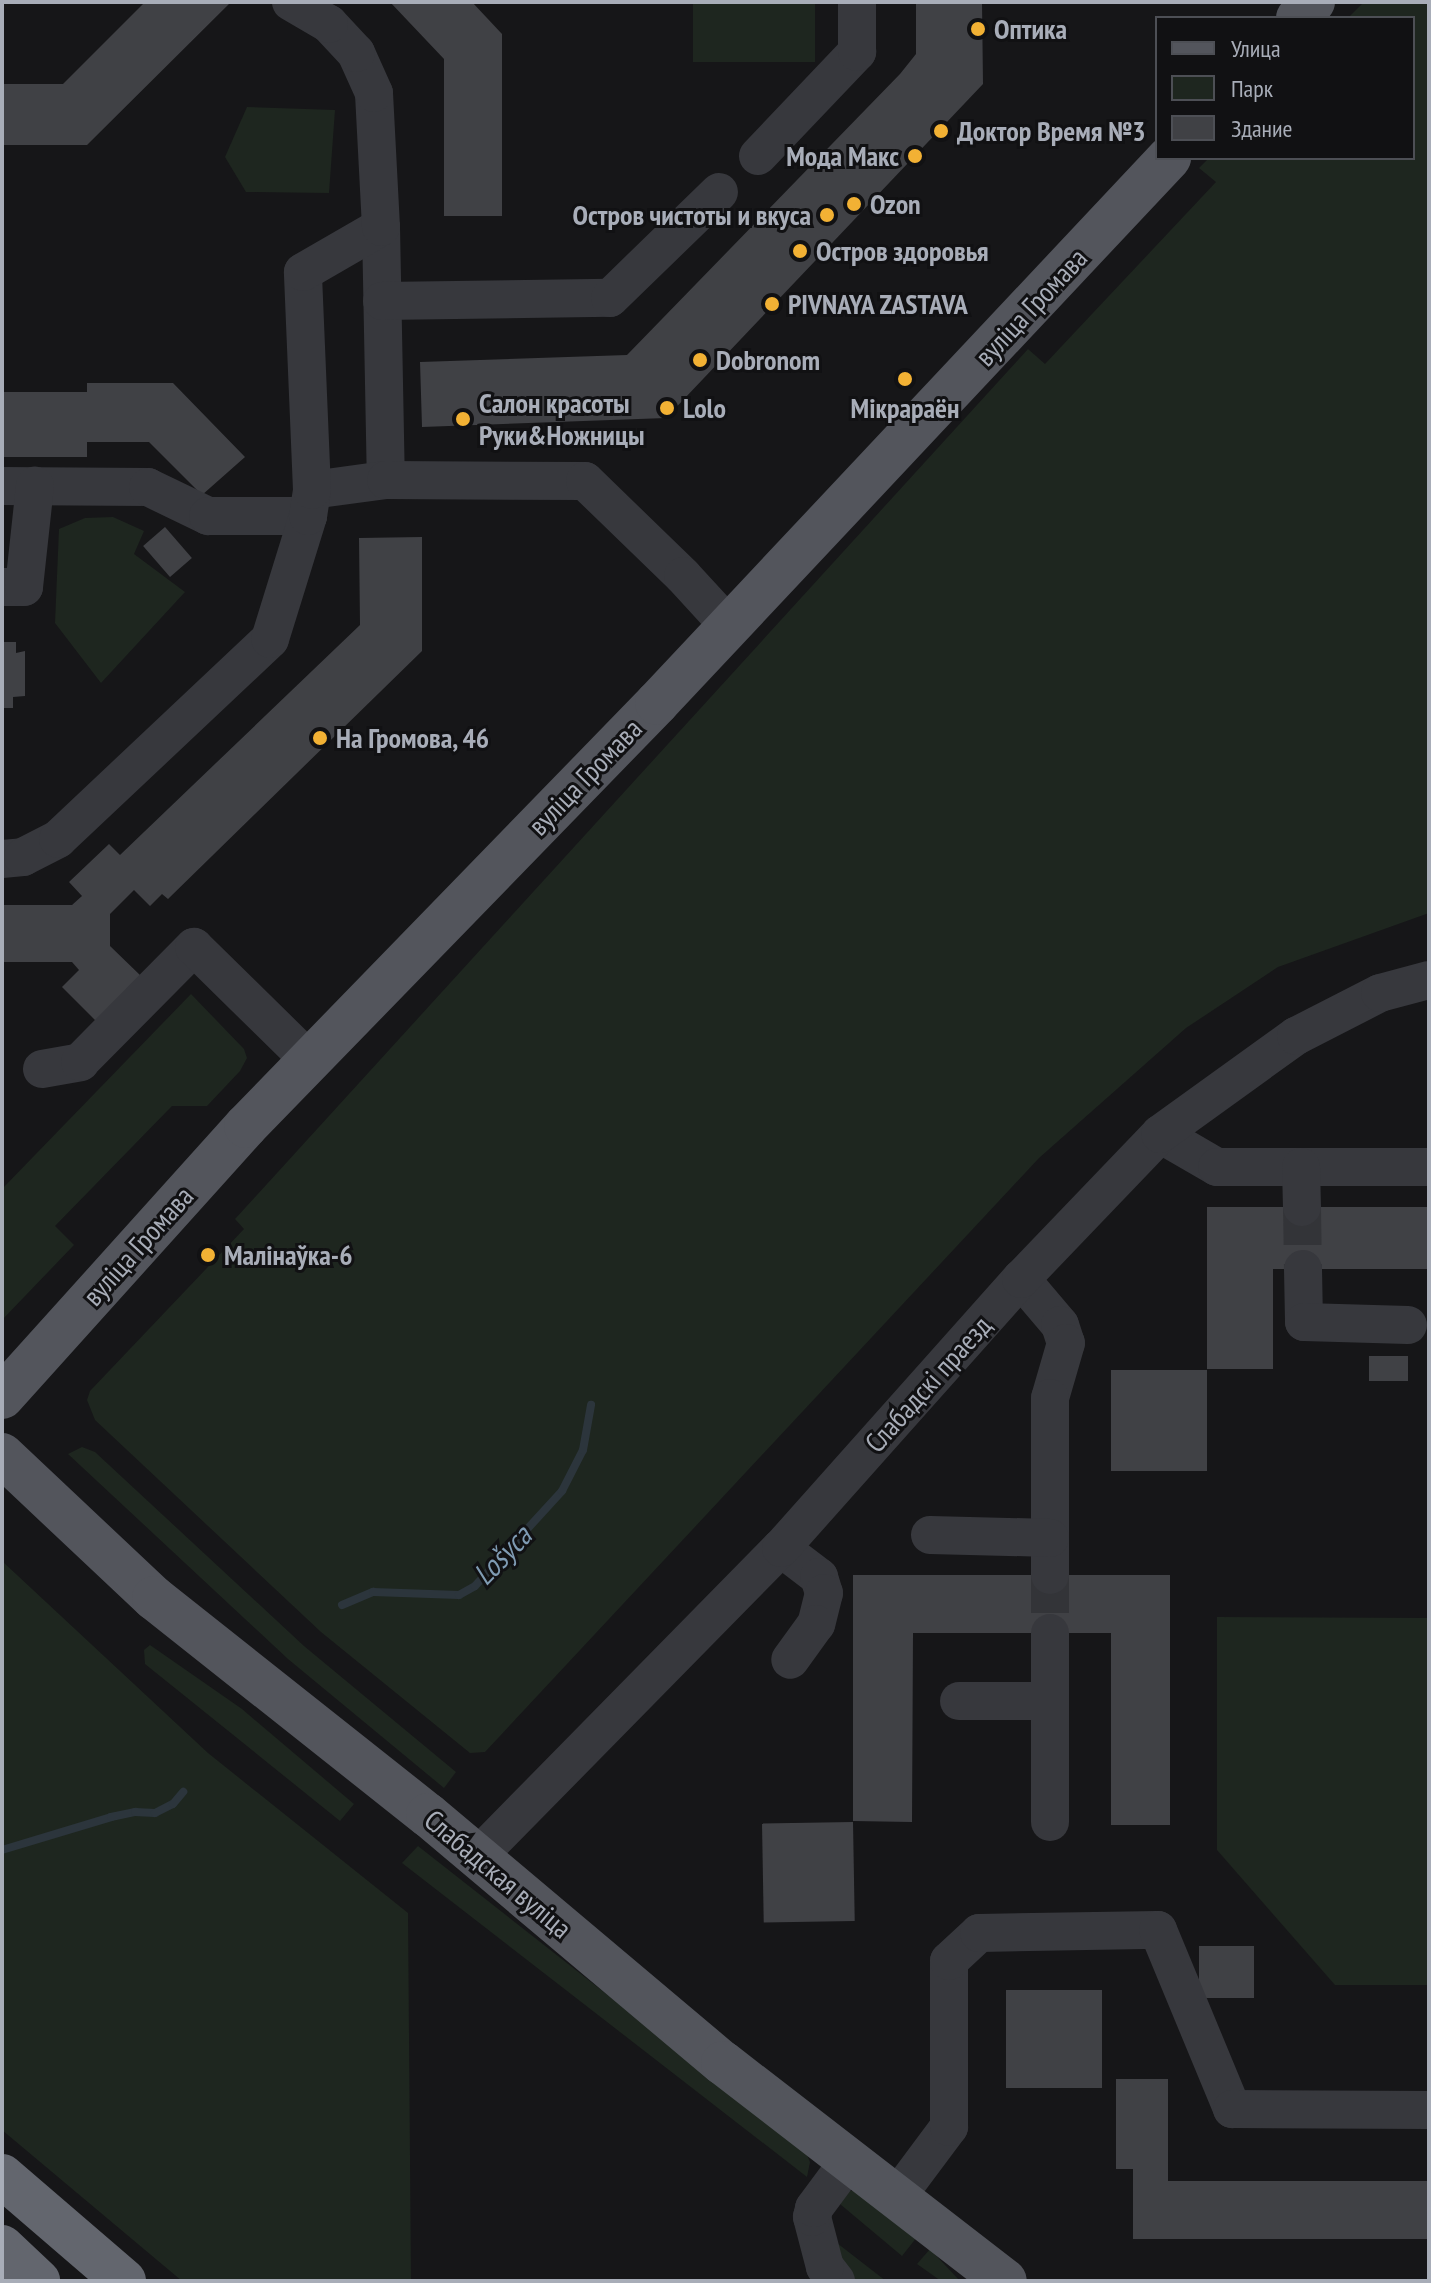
<!DOCTYPE html>
<meta charset="utf-8">
<style>
body{margin:0}
#map{position:relative;width:1431px;height:2283px;overflow:hidden;background:#161618;font-family:"PT Sans Narrow",sans-serif}
div>[style]{position:absolute}
.green>*{inset:0;background:#1e261f;transform-origin:0 0}
.stream>*{height:8px;margin:-4px;padding:0 4px;transform-origin:4px;border-radius:4px;background:#2c353c}
.building>*{inset:0;background:#404145;transform-origin:0 0}
.minor-tunnel>*{height:38px;margin-top:-19px;transform-origin:0;background:repeating-linear-gradient(90deg,#333438 0 38px,transparent 0 57px)}
.minor>*{height:38px;margin:-19px;padding:0 19px;transform-origin:19px;border-radius:19px;background:#37383d}
.major>*{height:44px;margin:-22px;padding:0 22px;transform-origin:22px;border-radius:22px;background:#53555c}
.highway>*{height:44px;margin:-22px;padding:0 22px;transform-origin:22px;border-radius:22px;background:#63666e}
.dots>*{width:22px;height:22px;translate:-50% -50%;box-sizing:border-box;border:4px solid #111113;border-radius:50%}
span{translate:-50% -50%;white-space:nowrap;text-align:center;line-height:1.15;-webkit-text-stroke:6px #111113;paint-order:stroke}
.poi-label{font-size:28px;color:#a8adb8;font-weight:700}
.left{translate:0 -50%;text-align:left}
.right{translate:-100% -50%;text-align:right}
.street-label{font-size:28px;color:#a8adb8}
.water-label{font-size:30px;color:#7f9bb3;font-style:italic}
.frame{position:absolute;inset:0;border:4px solid #a8adb8;pointer-events:none}
.legend{position:absolute;left:1155px;top:16px;width:260px;height:144px;box-sizing:border-box;background:#111113;border:2px solid #4d4f55;margin:0;padding:10px 14px;list-style:none;font-size:24px;color:#a8adb8}
.legend li{display:flex;align-items:center;gap:16px;height:40px}
.legend b{width:40px;border:2px solid #4d4f55}
</style>
<div id="map">
<div class="green">
<i style="left:693px;top:2px;width:122px;height:60px"></i>
<i style="clip-path:polygon(1364px 2px,1429px 2px,1429px 913px,1278px 967px,1186px 1028px,1039px 1158px,485px 1752px,470px 1753px,321px 1632px,95px 1420px,87px 1400px,90px 1391px,244px 1229px,235px 1219px,1028px 349px,1045px 364px,1216px 182px,1199px 168px,1209px 158px,1413px 158px,1413px 18px,1348px 18px)"></i>
<i style="clip-path:polygon(247px 107px,335px 110px,329px 193px,246px 192px,225px 157px)"></i>
<i style="clip-path:polygon(113px 517px,144px 531px,134px 554px,185px 592px,101px 683px,55px 623px,59px 529px,85px 518px)"></i>
<i style="clip-path:polygon(191px 994px,244px 1049px,247px 1058px,240px 1071px,207px 1106px,172px 1106px,55px 1226px,74px 1245px,2px 1320px,2px 1189px)"></i>
<i style="clip-path:polygon(82px 1447px,95px 1452px,304px 1646px,456px 1772px,444px 1788px,288px 1659px,68px 1454px)"></i>
<i style="clip-path:polygon(2px 1561px,208px 1753px,408px 1913px,411px 2281px,182px 2281px,2px 2130px)"></i>
<i style="clip-path:polygon(1217px 1617px,1429px 1618px,1429px 1985px,1335px 1985px,1217px 1850px)"></i>
<i style="clip-path:polygon(150px 1645px,242px 1709px,354px 1804px,340px 1821px,145px 1664px,144px 1650px)"></i>
<i style="clip-path:polygon(418px 1846px,805px 2150px,810px 2162px,807px 2177px,402px 1863px)"></i>
<i style="clip-path:polygon(848px 2191px,855px 2191px,917px 2237px,902px 2256px,834px 2199px)"></i>
<i style="clip-path:polygon(828px 2236px,886px 2281px,855px 2281px)"></i>
<i style="clip-path:polygon(930px 2249px,960px 2281px,941px 2281px,917px 2264px)"></i>
</div>
<div class="stream">
<i style="left:342px;top:1605px;width:34px;rotate:-23deg"></i>
<i style="left:373px;top:1592px;width:86px;rotate:2deg"></i>
<i style="left:459px;top:1595px;width:18px;rotate:-29deg"></i>
<i style="left:475px;top:1586px;width:129px;rotate:-47.5deg"></i>
<i style="left:562px;top:1491px;width:46px;rotate:-62.9deg"></i>
<i style="left:583px;top:1450px;width:46px;rotate:-79.9deg"></i>
<i style="left:2px;top:1850px;width:114px;rotate:-16.8deg"></i>
<i style="left:111px;top:1817px;width:25px;rotate:-12deg"></i>
<i style="left:135px;top:1812px;width:20px;rotate:3deg"></i>
<i style="left:155px;top:1813px;width:20px;rotate:-27deg"></i>
<i style="left:173px;top:1804px;width:16px;rotate:-50deg"></i>
</div>
<div class="building">
<i style="clip-path:polygon(145px 2px,231px 2px,87px 145px,2px 145px,2px 84px,63px 84px)"></i>
<i style="clip-path:polygon(390px 2px,472px 2px,502px 34px,502px 216px,444px 216px,444px 59px)"></i>
<i style="clip-path:polygon(916px 2px,982px 2px,983px 84px,666px 418px,422px 427px,420px 362px,627px 355px,900px 74px,916px 54px)"></i>
<i style="clip-path:polygon(87px 383px,173px 383px,245px 457px,202px 495px,149px 442px,87px 442px,87px 457px,2px 457px,2px 392px,87px 392px)"></i>
<i style="left:165px;top:527px;width:41px;height:29px;rotate:49deg"></i>
<i style="clip-path:polygon(422px 537px,422px 651px,168px 899px,162px 894px,150px 906px,134px 890px,110px 914px,110px 946px,141px 976px,97px 1022px,62px 987px,79px 970px,72px 962px,2px 962px,2px 905px,72px 905px,82px 896px,69px 882px,109px 844px,120px 855px,360px 625px,359px 538px)"></i>
<i style="clip-path:polygon(2px 642px,16px 642px,16px 653px,25px 651px,25px 696px,13px 697px,13px 708px,2px 708px)"></i>
<i style="clip-path:polygon(1207px 1207px,1429px 1207px,1429px 1269px,1273px 1269px,1273px 1369px,1207px 1369px)"></i>
<i style="left:1369px;top:1356px;width:39px;height:25px"></i>
<i style="left:1111px;top:1370px;width:96px;height:101px"></i>
<i style="clip-path:polygon(853px 1575px,1170px 1575px,1170px 1825px,1111px 1825px,1111px 1633px,913px 1633px,912px 1822px,853px 1821px)"></i>
<i style="left:853px;top:1822px;width:99px;height:91px;rotate:89deg"></i>
<i style="left:1254px;top:1946px;width:52px;height:55px;rotate:90deg"></i>
<i style="left:1006px;top:1990px;width:96px;height:98px"></i>
<i style="clip-path:polygon(1116px 2079px,1168px 2079px,1168px 2181px,1429px 2181px,1429px 2239px,1133px 2239px,1133px 2169px,1116px 2169px)"></i>
</div>
<div class="minor-tunnel">
<i style="left:1302px;top:1207px;width:62px;rotate:89.1deg"></i>
<i style="left:1050px;top:1575px;width:58px;rotate:90deg"></i>
</div>
<div class="minor">
<i style="left:758px;top:156px;width:144px;rotate:-46.4deg"></i>
<i style="left:857px;top:52px;width:50px;rotate:-90deg"></i>
<i style="left:381px;top:227px;width:253px;rotate:88.9deg"></i>
<i style="left:382px;top:301px;width:228px;rotate:-0.8deg"></i>
<i style="left:610px;top:298px;width:152px;rotate:-44.2deg"></i>
<i style="left:2px;top:486px;width:146px;rotate:0.4deg"></i>
<i style="left:148px;top:487px;width:67px;rotate:25.8deg"></i>
<i style="left:208px;top:516px;width:100px"></i>
<i style="left:312px;top:490px;width:75px;rotate:-7.7deg"></i>
<i style="left:386px;top:480px;width:199px;rotate:0.3deg"></i>
<i style="left:585px;top:481px;width:136px;rotate:44.1deg"></i>
<i style="left:683px;top:576px;width:68px;rotate:47.4deg"></i>
<i style="left:2px;top:587px;width:22px"></i>
<i style="left:24px;top:587px;width:102px;rotate:-83.8deg"></i>
<i style="left:2px;top:859px;width:21px;rotate:-5deg"></i>
<i style="left:23px;top:857px;width:39px;rotate:-27deg"></i>
<i style="left:58px;top:839px;width:291px;rotate:-43.3deg"></i>
<i style="left:270px;top:639px;width:129px;rotate:-72.8deg"></i>
<i style="left:308px;top:516px;width:26px;rotate:-81deg"></i>
<i style="left:312px;top:490px;width:218px;rotate:-92.4deg"></i>
<i style="left:303px;top:272px;width:90px;rotate:-30deg"></i>
<i style="left:381px;top:227px;width:134px;rotate:-93deg"></i>
<i style="left:374px;top:93px;width:44px;rotate:-114.2deg"></i>
<i style="left:356px;top:53px;width:40px;rotate:-133deg"></i>
<i style="left:329px;top:24px;width:44px;rotate:-149.9deg"></i>
<i style="left:42px;top:1069px;width:39px;rotate:-10deg"></i>
<i style="left:80px;top:1062px;width:162px;rotate:-45.3deg"></i>
<i style="left:194px;top:947px;width:163px;rotate:44.5deg"></i>
<i style="left:1160px;top:1134px;width:66px;rotate:30.1deg"></i>
<i style="left:1217px;top:1167px;width:212px"></i>
<i style="left:1301px;top:1167px;width:40px;rotate:88.6deg"></i>
<i style="left:1303px;top:1269px;width:53px;rotate:88.9deg"></i>
<i style="left:1304px;top:1322px;width:104px;rotate:1.7deg"></i>
<i style="left:1021px;top:1279px;width:60px;rotate:49.7deg"></i>
<i style="left:1060px;top:1325px;width:19px;rotate:72deg"></i>
<i style="left:1066px;top:1343px;width:57px;rotate:106.2deg"></i>
<i style="left:1050px;top:1398px;width:177px;rotate:90deg"></i>
<i style="left:930px;top:1535px;width:120px;rotate:1.4deg"></i>
<i style="left:781px;top:1548px;width:48px;rotate:37.3deg"></i>
<i style="left:819px;top:1577px;width:17px;rotate:73deg"></i>
<i style="left:824px;top:1593px;width:32px;rotate:104deg"></i>
<i style="left:816px;top:1624px;width:44px;rotate:125.8deg"></i>
<i style="left:959px;top:1701px;width:91px"></i>
<i style="left:1050px;top:1822px;width:189px;rotate:-90deg"></i>
<i style="left:477px;top:1857px;width:433px;rotate:-45.5deg"></i>
<i style="left:781px;top:1548px;width:361px;rotate:-48.3deg"></i>
<i style="left:1021px;top:1279px;width:201px;rotate:-46.2deg"></i>
<i style="left:1160px;top:1134px;width:168px;rotate:-35.8deg"></i>
<i style="left:1296px;top:1036px;width:94px;rotate:-27.1deg"></i>
<i style="left:1380px;top:993px;width:51px;rotate:-14.9deg"></i>
<i style="left:896px;top:2198px;width:89px;rotate:-53.3deg"></i>
<i style="left:949px;top:2127px;width:166px;rotate:-90deg"></i>
<i style="left:949px;top:1961px;width:41px;rotate:-43deg"></i>
<i style="left:979px;top:1933px;width:179px;rotate:-1deg"></i>
<i style="left:1158px;top:1930px;width:194px;rotate:67.5deg"></i>
<i style="left:1232px;top:2109px;width:197px;rotate:0.3deg"></i>
<i style="left:836px;top:2281px;width:18px;rotate:-128deg"></i>
<i style="left:825px;top:2267px;width:52px;rotate:-104.6deg"></i>
<i style="left:812px;top:2217px;width:9px;rotate:-77deg"></i>
<i style="left:814px;top:2208px;width:57px;rotate:-53.5deg"></i>
</div>
<div class="major">
<i style="left:1298px;top:18px;width:22px;rotate:-47deg"></i>
<i style="left:2px;top:1397px;width:365px;rotate:-48deg"></i>
<i style="left:246px;top:1126px;width:590px;rotate:-45.82deg"></i>
<i style="left:657px;top:703px;width:748px;rotate:-46.79deg"></i>
<i style="left:2px;top:1455px;width:209px;rotate:43.3deg"></i>
<i style="left:154px;top:1598px;width:350px;rotate:38.4deg"></i>
<i style="left:428px;top:1815px;width:385px;rotate:40.1deg"></i>
<i style="left:723px;top:2063px;width:356px;rotate:37.7deg"></i>
</div>
<div class="highway">
<i style="left:2px;top:2176px;width:161px;rotate:40.7deg"></i>
<i style="left:2px;top:2247px;width:50px;rotate:43.4deg"></i>
</div>
<div class="dots">
<i style="left:978px;top:29px;background:#f2b134"></i>
<i style="left:941px;top:131px;background:#f2b134"></i>
<i style="left:915px;top:156px;background:#f2b134"></i>
<i style="left:854px;top:204px;background:#f2b134"></i>
<i style="left:827px;top:215px;background:#f2b134"></i>
<i style="left:800px;top:251px;background:#f2b134"></i>
<i style="left:772px;top:304px;background:#f2b134"></i>
<i style="left:700px;top:360px;background:#f2b134"></i>
<i style="left:905px;top:379px;background:#f2b134"></i>
<i style="left:667px;top:408px;background:#f2b134"></i>
<i style="left:463px;top:419px;background:#f2b134"></i>
<i style="left:320px;top:738px;background:#f2b134"></i>
<i style="left:208px;top:1255px;background:#f2b134"></i>
</div>
<div class="poi-label">
<span class="left" style="left:994px;top:29px">Оптика</span>
<span class="left" style="left:957px;top:131px">Доктор Время №3</span>
<span class="right" style="left:899px;top:156px">Мода Макс</span>
<span class="left" style="left:870px;top:204px">Ozon</span>
<span class="right" style="left:811px;top:215px">Остров чистоты и вкуса</span>
<span class="left" style="left:816px;top:251px">Остров здоровья</span>
<span class="left" style="left:788px;top:304px">PIVNAYA ZASTAVA</span>
<span class="left" style="left:716px;top:360px">Dobronom</span>
<span class="left" style="left:479px;top:419px">Салон красоты<br>Руки&amp;Ножницы</span>
<span class="left" style="left:683px;top:408px">Lolo</span>
<span style="left:905px;top:408px">Мікрараён</span>
<span class="left" style="left:336px;top:738px">На Громова, 46</span>
<span class="left" style="left:224px;top:1255px">Малінаўка-6</span>
</div>
<div class="street-label">
<span style="left:1031px;top:307px;rotate:-47deg">вуліца Громава</span>
<span style="left:585px;top:777px;rotate:-46deg">вуліца Громава</span>
<span style="left:138px;top:1246px;rotate:-48deg">вуліца Громава</span>
<span style="left:928px;top:1384px;rotate:-48deg">Слабадскі праезд</span>
<span style="left:498px;top:1874px;rotate:40deg">Слабадская вуліца</span>
</div>
<div class="water-label">
<span style="left:502px;top:1555px;rotate:-46deg">Lošyca</span>
</div>
<div class="frame"></div>
<ul class="legend">
<li><b style="height:10px;background:#53555c"></b>Улица</li>
<li><b style="height:22px;background:#1e261f"></b>Парк</li>
<li><b style="height:22px;background:#404145"></b>Здание</li>
</ul>
</div>
